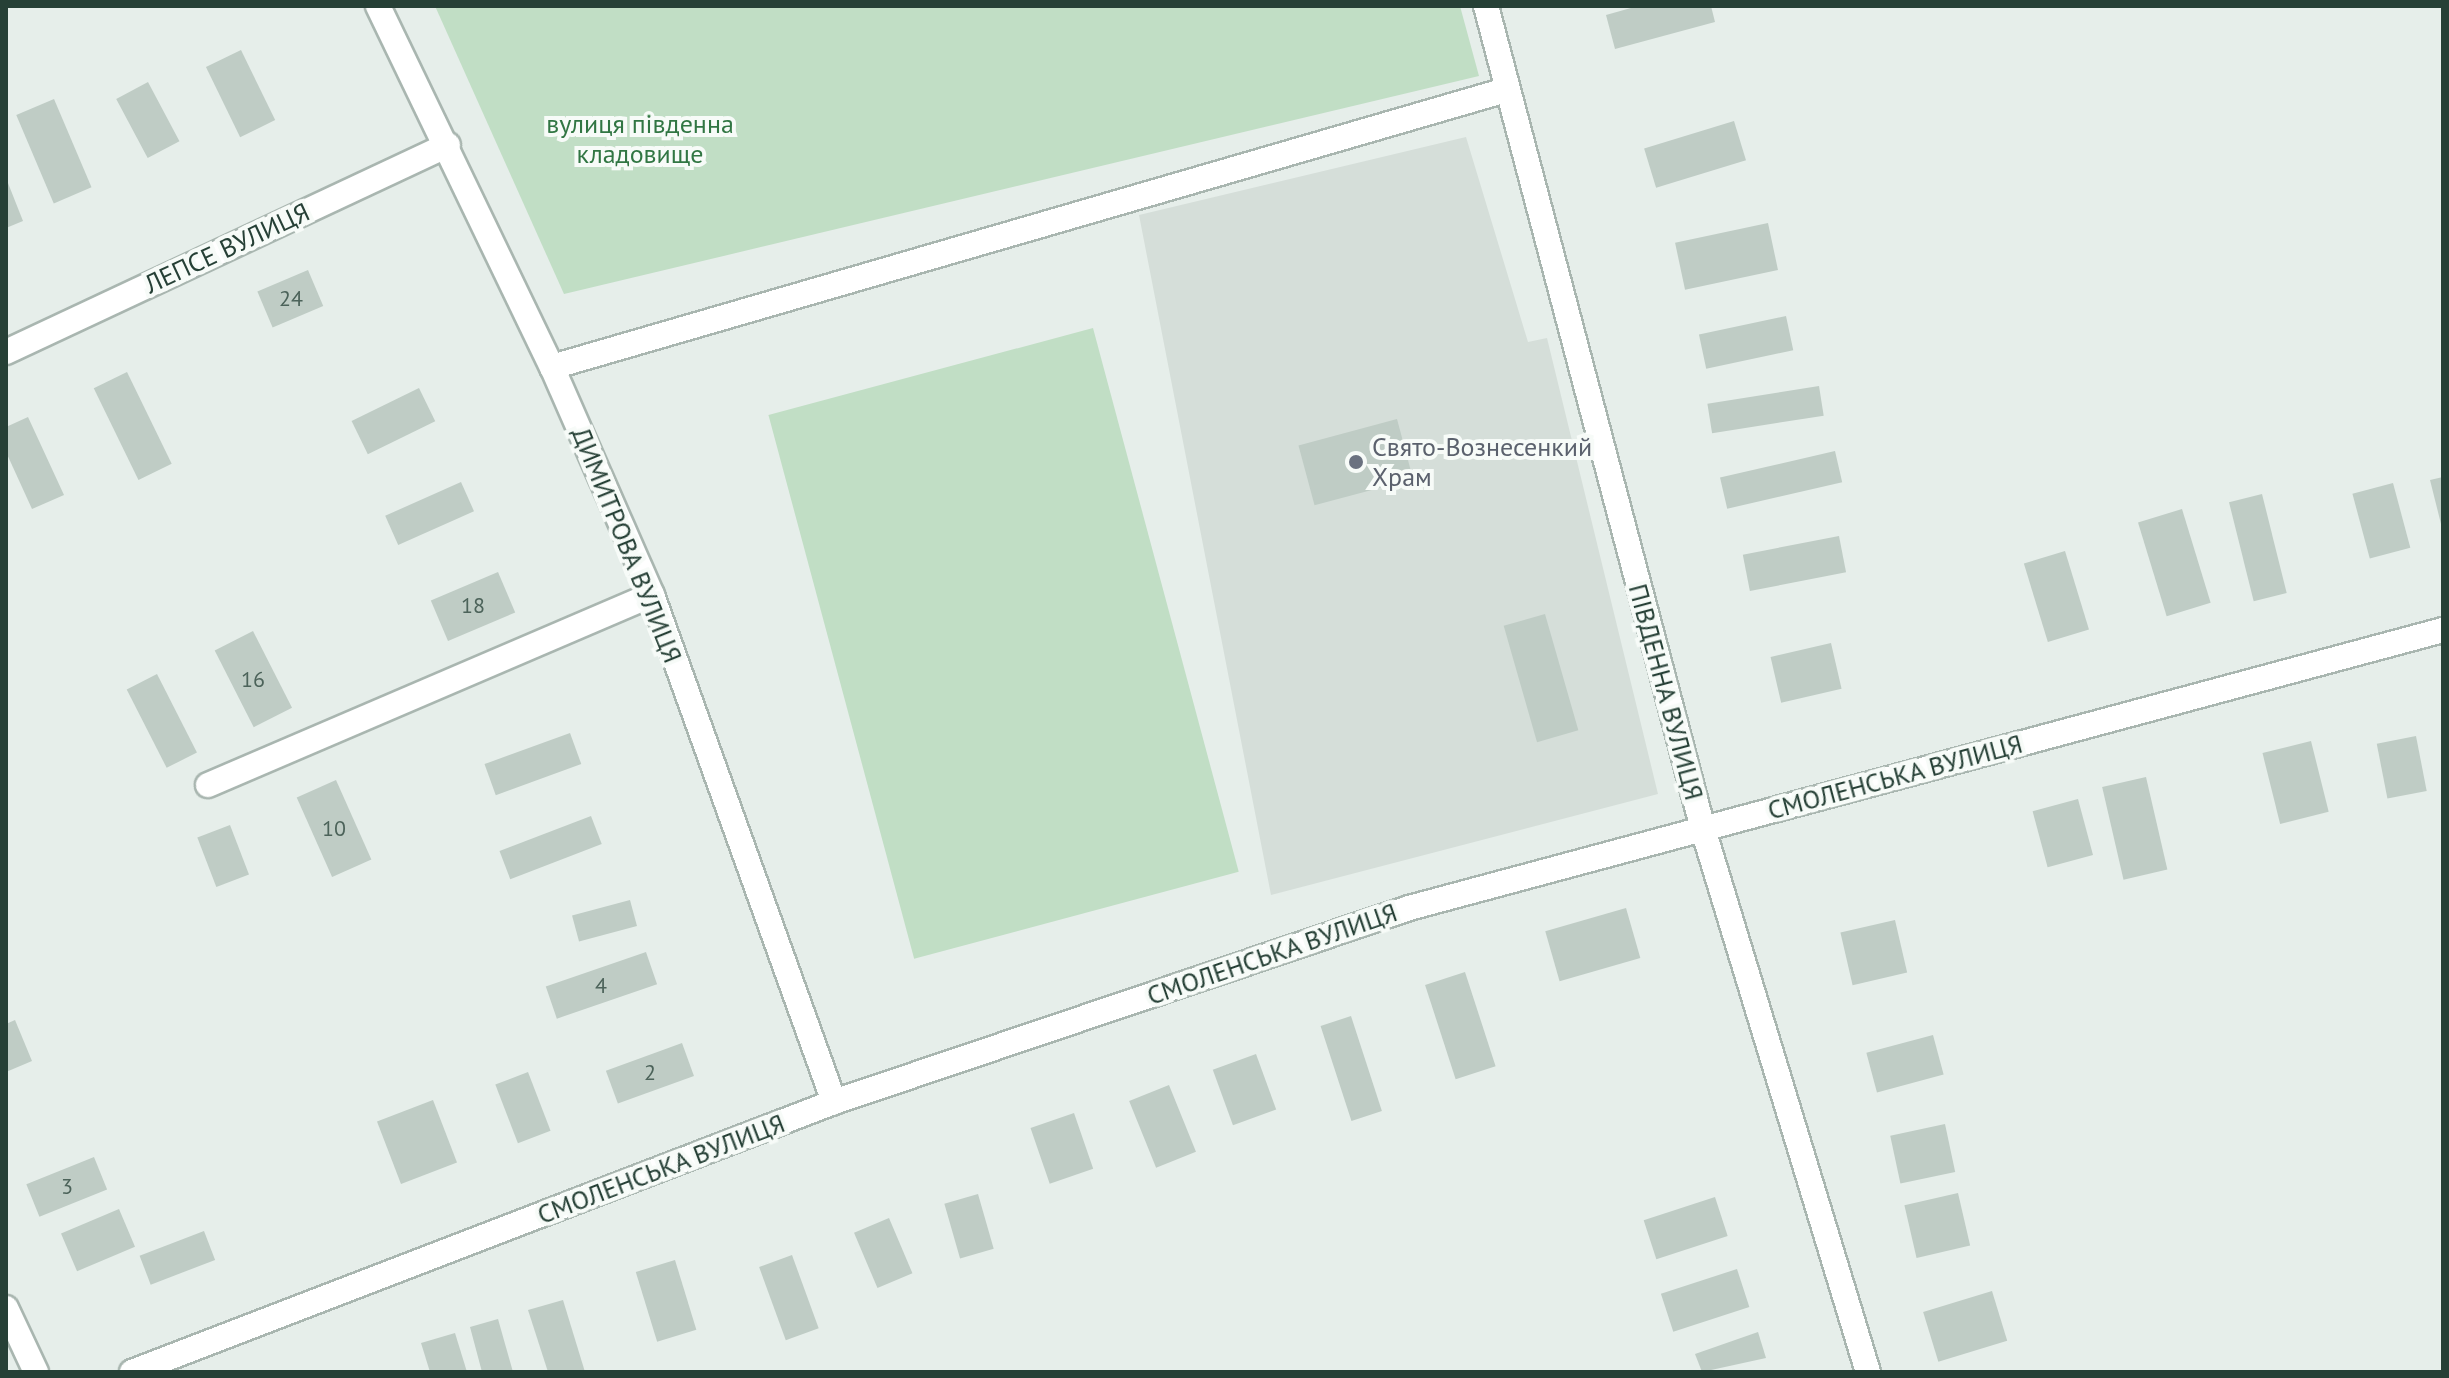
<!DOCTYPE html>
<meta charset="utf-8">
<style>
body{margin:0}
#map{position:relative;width:2449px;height:1378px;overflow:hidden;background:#e6eeea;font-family:"PT Sans",sans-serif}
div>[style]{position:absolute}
.built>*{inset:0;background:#d5ded9}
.green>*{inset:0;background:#c1dec5;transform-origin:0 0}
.building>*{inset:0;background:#bfccc5;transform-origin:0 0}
.roads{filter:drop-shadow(2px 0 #a9b6b0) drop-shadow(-2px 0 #a9b6b0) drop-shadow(0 2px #a9b6b0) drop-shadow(0 -2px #a9b6b0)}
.minor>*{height:24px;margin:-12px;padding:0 12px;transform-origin:12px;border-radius:12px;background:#fff}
.dots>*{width:22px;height:22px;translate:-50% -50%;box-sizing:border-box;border:4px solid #f7fbf8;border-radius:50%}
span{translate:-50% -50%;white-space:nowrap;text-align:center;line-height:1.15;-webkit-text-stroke:8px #f7fbf8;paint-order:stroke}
.number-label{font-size:22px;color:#4c635a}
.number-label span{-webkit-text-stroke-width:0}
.park-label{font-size:26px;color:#317643}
.street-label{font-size:26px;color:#264036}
.worship-label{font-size:26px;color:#5b616d}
.left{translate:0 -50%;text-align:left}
.frame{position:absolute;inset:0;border:8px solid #264036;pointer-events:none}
</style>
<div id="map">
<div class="built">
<i style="clip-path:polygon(1466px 137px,1528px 342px,1547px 338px,1658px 794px,1271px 895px,1139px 215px)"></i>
</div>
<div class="green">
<i style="clip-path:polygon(435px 6px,1460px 6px,1479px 76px,564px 294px)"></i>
<i style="left:1093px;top:328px;width:563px;height:336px;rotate:75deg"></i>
</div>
<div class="building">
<i style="clip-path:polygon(1638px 6px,1711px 6px,1715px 22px,1615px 49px,1606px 15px)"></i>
<i style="left:241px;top:50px;width:78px;height:39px;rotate:64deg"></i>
<i style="left:148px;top:82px;width:67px;height:36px;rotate:62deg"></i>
<i style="left:54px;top:99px;width:96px;height:41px;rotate:67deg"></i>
<i style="left:1734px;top:121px;width:41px;height:94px;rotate:73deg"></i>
<i style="clip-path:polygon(6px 178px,23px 221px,6px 228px)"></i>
<i style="left:1768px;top:223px;width:48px;height:95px;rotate:78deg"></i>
<i style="left:308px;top:270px;width:39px;height:55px;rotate:67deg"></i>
<i style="left:1786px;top:316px;width:35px;height:89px;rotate:78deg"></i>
<i style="left:127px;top:372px;width:102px;height:37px;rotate:64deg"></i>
<i style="left:1819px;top:386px;width:30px;height:113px;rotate:81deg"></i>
<i style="left:419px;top:388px;width:37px;height:75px;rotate:64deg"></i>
<i style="clip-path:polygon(28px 417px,64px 495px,32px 509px,6px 452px,6px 427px)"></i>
<i style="left:1397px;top:419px;width:62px;height:102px;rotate:75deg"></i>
<i style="left:1835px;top:451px;width:32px;height:118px;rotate:77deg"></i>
<i style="clip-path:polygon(2443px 477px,2443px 527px,2442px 528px,2430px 480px)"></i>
<i style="left:461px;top:482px;width:32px;height:83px;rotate:66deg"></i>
<i style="left:2393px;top:483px;width:67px;height:42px;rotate:75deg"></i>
<i style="left:2262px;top:494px;width:102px;height:34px;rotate:76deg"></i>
<i style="left:2182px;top:509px;width:98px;height:46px;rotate:73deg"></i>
<i style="left:1839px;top:536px;width:37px;height:98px;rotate:79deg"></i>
<i style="left:2065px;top:551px;width:82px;height:43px;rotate:73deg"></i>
<i style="left:498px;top:572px;width:44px;height:73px;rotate:67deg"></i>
<i style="left:1545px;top:614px;width:121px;height:43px;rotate:74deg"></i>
<i style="left:253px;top:631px;width:86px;height:43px;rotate:63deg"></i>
<i style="left:1831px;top:643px;width:47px;height:62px;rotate:77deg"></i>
<i style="left:157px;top:674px;width:88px;height:34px;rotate:63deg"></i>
<i style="left:570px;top:733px;width:33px;height:91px;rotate:70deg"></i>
<i style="left:2416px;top:736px;width:56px;height:40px;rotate:79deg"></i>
<i style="left:2311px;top:741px;width:73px;height:50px;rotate:76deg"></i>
<i style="left:2146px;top:777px;width:95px;height:45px;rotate:77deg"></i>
<i style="left:336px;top:780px;width:87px;height:43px;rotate:66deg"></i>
<i style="left:2078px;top:799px;width:58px;height:47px;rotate:75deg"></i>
<i style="left:591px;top:816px;width:30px;height:98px;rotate:69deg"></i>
<i style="left:230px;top:825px;width:53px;height:35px;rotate:69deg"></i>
<i style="left:630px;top:900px;width:27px;height:60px;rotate:75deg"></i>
<i style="left:1626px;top:908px;width:52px;height:84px;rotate:74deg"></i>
<i style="left:1895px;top:920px;width:54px;height:56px;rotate:77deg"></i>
<i style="left:646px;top:952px;width:34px;height:106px;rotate:71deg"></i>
<i style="left:1465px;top:972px;width:99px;height:42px;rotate:72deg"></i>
<i style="left:1351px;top:1016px;width:100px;height:32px;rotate:72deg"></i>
<i style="clip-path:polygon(15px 1020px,32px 1061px,6px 1072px,6px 1024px)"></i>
<i style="left:1933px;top:1035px;width:41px;height:69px;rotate:75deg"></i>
<i style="left:682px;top:1043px;width:35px;height:81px;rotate:70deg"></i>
<i style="left:1256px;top:1054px;width:59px;height:46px;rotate:70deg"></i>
<i style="left:528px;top:1072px;width:63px;height:35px;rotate:69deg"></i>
<i style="left:1169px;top:1085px;width:72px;height:43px;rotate:68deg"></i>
<i style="left:433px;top:1100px;width:67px;height:60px;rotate:69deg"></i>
<i style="left:1074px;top:1113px;width:59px;height:46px;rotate:71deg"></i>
<i style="left:1945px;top:1124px;width:49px;height:56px;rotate:78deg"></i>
<i style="left:94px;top:1157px;width:35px;height:73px;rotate:68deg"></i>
<i style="left:1958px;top:1193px;width:54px;height:55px;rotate:77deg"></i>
<i style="left:978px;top:1194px;width:57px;height:35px;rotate:74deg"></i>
<i style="left:1715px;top:1197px;width:41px;height:75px;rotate:72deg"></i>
<i style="left:119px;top:1209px;width:41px;height:63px;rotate:67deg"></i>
<i style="left:889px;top:1218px;width:60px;height:38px;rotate:67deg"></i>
<i style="left:204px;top:1231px;width:31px;height:69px;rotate:69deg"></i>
<i style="left:792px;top:1255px;width:78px;height:35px;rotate:70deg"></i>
<i style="left:675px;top:1260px;width:73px;height:41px;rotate:73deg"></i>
<i style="left:1737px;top:1269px;width:40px;height:80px;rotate:72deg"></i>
<i style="left:1992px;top:1291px;width:52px;height:72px;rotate:73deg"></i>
<i style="clip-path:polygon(563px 1300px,585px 1372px,548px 1372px,528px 1310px)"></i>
<i style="clip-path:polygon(498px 1319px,513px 1372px,482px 1372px,470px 1327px)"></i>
<i style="clip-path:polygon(1758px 1332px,1766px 1358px,1702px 1372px,1695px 1354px)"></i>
<i style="clip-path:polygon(455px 1333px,467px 1372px,430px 1372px,421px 1343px)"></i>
</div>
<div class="roads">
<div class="minor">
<i style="left:378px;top:6px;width:401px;rotate:64.3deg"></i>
<i style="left:552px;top:367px;width:249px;rotate:66.3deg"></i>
<i style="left:652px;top:595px;width:539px;rotate:70.25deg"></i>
<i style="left:1486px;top:6px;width:851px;rotate:75.23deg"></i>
<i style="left:1703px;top:829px;width:568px;rotate:73.1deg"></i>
<i style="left:6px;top:352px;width:488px;rotate:-25.1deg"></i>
<i style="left:552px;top:367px;width:993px;rotate:-16.19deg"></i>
<i style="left:208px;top:785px;width:483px;rotate:-23.2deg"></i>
<i style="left:6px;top:1308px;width:71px;rotate:64.9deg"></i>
<i style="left:132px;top:1372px;width:752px;rotate:-21.04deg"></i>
<i style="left:834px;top:1102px;width:607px;rotate:-18.64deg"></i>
<i style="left:1409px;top:908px;width:1071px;rotate:-15.05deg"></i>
</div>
</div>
<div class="dots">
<i style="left:1356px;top:462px;background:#6b7280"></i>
</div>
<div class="number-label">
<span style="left:291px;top:299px">24</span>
<span style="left:473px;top:606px">18</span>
<span style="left:253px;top:680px">16</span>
<span style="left:334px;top:829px">10</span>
<span style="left:601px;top:986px">4</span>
<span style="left:650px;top:1073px">2</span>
<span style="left:67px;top:1187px">3</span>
</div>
<div class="park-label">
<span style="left:640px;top:139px">вулиця південна<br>кладовище</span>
</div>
<div class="street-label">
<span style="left:227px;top:248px;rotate:-25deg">ЛЕПСЕ ВУЛИЦЯ</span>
<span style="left:627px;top:545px;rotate:68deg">ДИМИТРОВА ВУЛИЦЯ</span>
<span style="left:1666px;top:692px;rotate:75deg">ПІВДЕННА ВУЛИЦЯ</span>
<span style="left:1895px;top:777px;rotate:-15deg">СМОЛЕНСЬКА ВУЛИЦЯ</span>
<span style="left:1272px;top:954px;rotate:-19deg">СМОЛЕНСЬКА ВУЛИЦЯ</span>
<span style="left:661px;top:1169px;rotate:-21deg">СМОЛЕНСЬКА ВУЛИЦЯ</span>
</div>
<div class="worship-label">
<span class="left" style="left:1372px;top:462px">Свято-Вознесенкий<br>Храм</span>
</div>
<div class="frame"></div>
</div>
